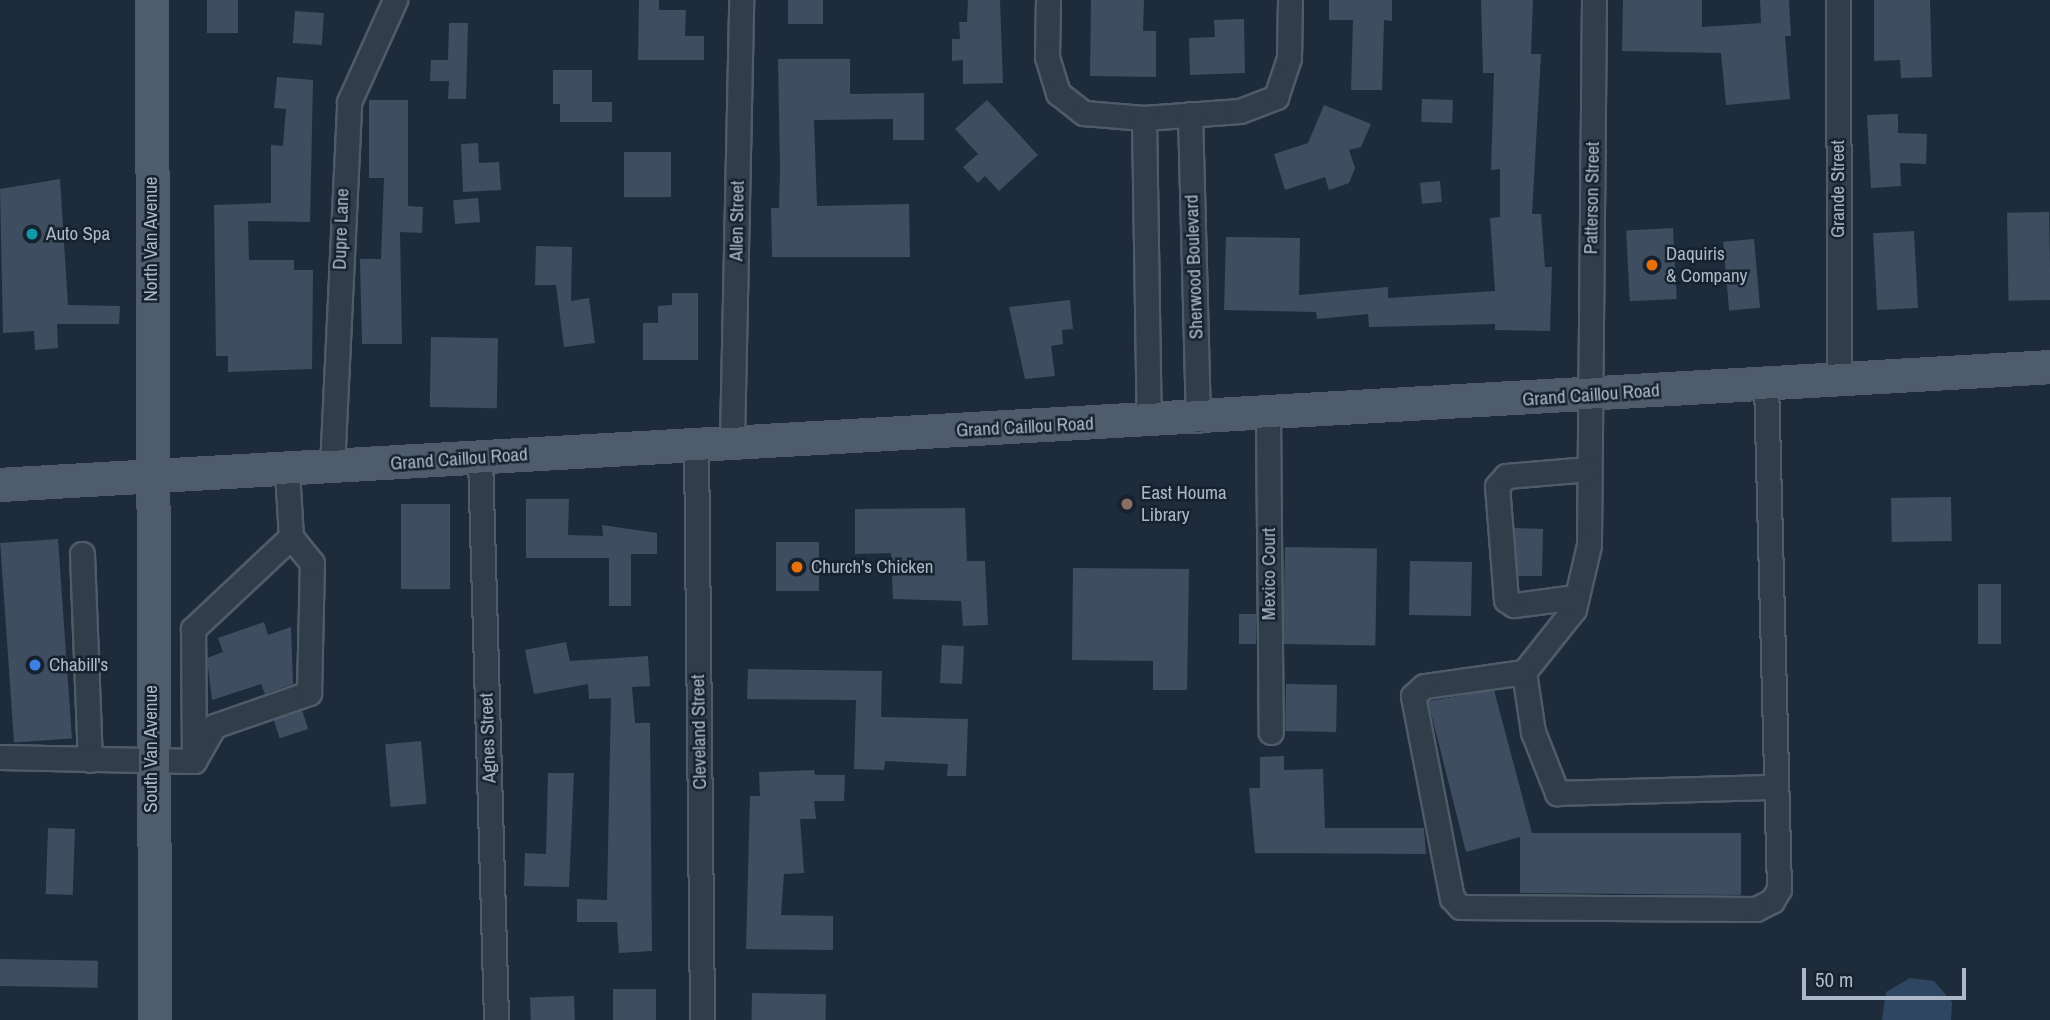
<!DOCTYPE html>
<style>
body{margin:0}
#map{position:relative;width:2050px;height:1020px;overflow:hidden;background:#1e2b3a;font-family:"Archivo Narrow",sans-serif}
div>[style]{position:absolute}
.water>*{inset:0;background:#2e4661}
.building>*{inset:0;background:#3e4e60;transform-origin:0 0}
.roads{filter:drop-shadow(2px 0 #4f5b68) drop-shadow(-2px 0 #4f5b68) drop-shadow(0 2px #4f5b68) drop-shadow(0 -2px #4f5b68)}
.minor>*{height:23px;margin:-11.5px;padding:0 11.5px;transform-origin:11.5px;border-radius:11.5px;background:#323d4a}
.major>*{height:30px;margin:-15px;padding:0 15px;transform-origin:15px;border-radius:15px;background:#4f5c6b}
.dots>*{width:19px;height:19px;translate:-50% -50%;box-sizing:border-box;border:4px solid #17222f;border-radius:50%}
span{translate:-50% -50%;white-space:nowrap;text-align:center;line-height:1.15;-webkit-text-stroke:5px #17222f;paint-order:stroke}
.street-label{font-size:19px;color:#acb8c7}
.poi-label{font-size:19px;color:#acb8c7}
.left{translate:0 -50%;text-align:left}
.scale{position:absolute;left:1802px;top:968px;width:164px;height:32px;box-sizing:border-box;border:4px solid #acb8c7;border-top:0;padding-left:9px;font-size:21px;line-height:24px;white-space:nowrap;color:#acb8c7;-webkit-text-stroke:5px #17222f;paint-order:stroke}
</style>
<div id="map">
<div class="water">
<i style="clip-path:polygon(1910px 978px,1934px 981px,1952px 1002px,1951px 1020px,1882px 1020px,1886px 992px)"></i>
</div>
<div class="building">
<i style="left:207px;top:0;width:31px;height:33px"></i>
<i style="clip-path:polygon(639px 0,659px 0,659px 10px,686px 10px,685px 36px,704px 36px,704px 60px,638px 60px)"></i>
<i style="left:788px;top:0;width:35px;height:24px"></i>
<i style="clip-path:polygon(968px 0,1000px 0,1003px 83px,963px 84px,963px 60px,952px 61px,952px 39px,960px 39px,959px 22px,967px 22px)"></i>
<i style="clip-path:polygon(1091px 0,1144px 0,1143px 31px,1156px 31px,1156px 77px,1090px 76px)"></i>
<i style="clip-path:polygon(1329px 0,1392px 0,1392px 21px,1384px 20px,1382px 90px,1351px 90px,1353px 20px,1329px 20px)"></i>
<i style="clip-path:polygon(1481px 0,1533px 0,1531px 54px,1541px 54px,1532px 214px,1541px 214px,1545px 267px,1552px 267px,1550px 331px,1495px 330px,1495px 324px,1369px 327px,1368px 314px,1317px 319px,1316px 312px,1224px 310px,1226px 237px,1300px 238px,1299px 295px,1388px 287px,1388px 298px,1495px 291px,1490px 218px,1500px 217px,1500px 169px,1491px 170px,1494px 73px,1483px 73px)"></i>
<i style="clip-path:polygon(1623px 0,1702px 0,1702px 27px,1761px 23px,1760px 0,1789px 0,1791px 36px,1785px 36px,1790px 99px,1726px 105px,1721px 53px,1622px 51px)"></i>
<i style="clip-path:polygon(1874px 0,1930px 0,1932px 77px,1901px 78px,1900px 60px,1874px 61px)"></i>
<i style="left:295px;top:11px;width:29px;height:32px;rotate:4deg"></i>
<i style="clip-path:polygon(1244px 19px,1245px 73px,1190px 75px,1189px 38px,1215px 37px,1214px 20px)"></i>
<i style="clip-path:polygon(449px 23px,468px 23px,466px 99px,448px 99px,449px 81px,430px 81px,431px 60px,448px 60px)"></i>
<i style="clip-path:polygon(778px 59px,850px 59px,850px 94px,924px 93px,924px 140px,893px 140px,893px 119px,814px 120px,817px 206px,909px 204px,910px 257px,772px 257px,771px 208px,779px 208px,780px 169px)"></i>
<i style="clip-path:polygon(553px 70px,592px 70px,592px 102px,612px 102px,612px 122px,560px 122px,560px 104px,553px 104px)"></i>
<i style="clip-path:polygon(277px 77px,313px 80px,310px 222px,248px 221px,249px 260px,294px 260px,294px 270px,313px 270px,312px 369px,228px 372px,228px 356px,216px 356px,214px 205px,271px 203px,271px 145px,283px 146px,286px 109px,274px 108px)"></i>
<i style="left:1422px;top:99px;width:31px;height:23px;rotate:2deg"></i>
<i style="clip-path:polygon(369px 100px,408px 100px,408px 206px,423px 207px,422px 233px,400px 232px,402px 344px,362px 344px,360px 259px,381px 259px,384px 178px,369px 178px)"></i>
<i style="clip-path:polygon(987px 100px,1038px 155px,999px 191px,985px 176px,978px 183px,963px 167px,978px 154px,955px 129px)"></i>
<i style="clip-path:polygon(1324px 105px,1371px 124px,1361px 147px,1349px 150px,1355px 168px,1349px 183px,1329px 190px,1325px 177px,1285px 190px,1274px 154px,1308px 143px)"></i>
<i style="clip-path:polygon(1898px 114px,1898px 133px,1927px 134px,1926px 164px,1900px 163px,1901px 186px,1871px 188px,1867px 115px)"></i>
<i style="clip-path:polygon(478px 143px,479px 163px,499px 162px,501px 190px,463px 192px,461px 144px)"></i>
<i style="left:624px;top:152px;width:47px;height:45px"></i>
<i style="clip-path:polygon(60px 179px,68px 305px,120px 306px,119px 324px,57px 324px,58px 348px,35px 350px,34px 331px,3px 333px,0 189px)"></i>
<i style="left:1440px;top:181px;width:21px;height:20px;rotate:85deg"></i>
<i style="left:478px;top:198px;width:24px;height:25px;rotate:85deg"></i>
<i style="left:2049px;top:212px;width:88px;height:42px;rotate:89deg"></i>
<i style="left:1673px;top:228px;width:71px;height:47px;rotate:87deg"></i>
<i style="left:1914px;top:231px;width:77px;height:41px;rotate:87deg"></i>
<i style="left:1754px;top:239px;width:69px;height:31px;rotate:85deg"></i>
<i style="clip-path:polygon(536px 246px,572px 247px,571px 301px,589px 298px,595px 343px,564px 347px,556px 285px,535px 285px)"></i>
<i style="clip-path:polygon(672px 293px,698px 293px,698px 360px,643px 360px,643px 323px,658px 323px,658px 306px,672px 305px)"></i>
<i style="clip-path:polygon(1070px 300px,1073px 329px,1062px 330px,1063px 344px,1051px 346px,1055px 376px,1025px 379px,1009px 307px)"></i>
<i style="left:431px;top:337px;width:67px;height:70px;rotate:1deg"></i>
<i style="left:1951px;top:497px;width:44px;height:60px;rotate:89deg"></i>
<i style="clip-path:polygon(526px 499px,569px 499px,568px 535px,603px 536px,602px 525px,657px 533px,657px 554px,631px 554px,631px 606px,609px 606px,609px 558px,526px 558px)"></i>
<i style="left:401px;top:504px;width:49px;height:85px"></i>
<i style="clip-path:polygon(965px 508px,967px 561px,985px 561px,988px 625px,963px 626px,961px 601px,893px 599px,891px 553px,855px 554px,855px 509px)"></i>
<i style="clip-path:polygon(1514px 528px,1543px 529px,1542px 576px,1518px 576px)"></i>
<i style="left:58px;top:539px;width:200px;height:58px;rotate:86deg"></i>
<i style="left:776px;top:542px;width:43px;height:49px"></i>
<i style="left:1285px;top:547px;width:92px;height:97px;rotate:1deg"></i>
<i style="left:1410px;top:561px;width:62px;height:54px;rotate:1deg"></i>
<i style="clip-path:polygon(1073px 568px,1189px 569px,1187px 690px,1153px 690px,1153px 661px,1072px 660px)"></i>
<i style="left:1978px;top:584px;width:23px;height:60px"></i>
<i style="left:1256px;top:614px;width:30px;height:17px;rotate:90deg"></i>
<i style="clip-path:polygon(264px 622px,268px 635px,291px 627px,293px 684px,265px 694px,261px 684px,212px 700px,207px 658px,223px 652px,218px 638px)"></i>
<i style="clip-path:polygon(566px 642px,570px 661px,648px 656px,650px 686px,632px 687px,635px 723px,650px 723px,652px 951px,619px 953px,617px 922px,577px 922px,577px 899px,607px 900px,611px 698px,589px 699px,588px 684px,534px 694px,525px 650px)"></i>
<i style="left:942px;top:645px;width:22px;height:38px;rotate:3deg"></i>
<i style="clip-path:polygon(748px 669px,882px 671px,881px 717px,968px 719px,966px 776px,947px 776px,948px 764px,885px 761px,884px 770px,854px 769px,856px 700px,747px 699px)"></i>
<i style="left:1286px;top:684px;width:51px;height:47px;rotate:1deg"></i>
<i style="clip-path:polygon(1494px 690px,1532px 833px,1741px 833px,1741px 895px,1520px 893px,1520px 837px,1466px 852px,1428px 701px)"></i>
<i style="left:302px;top:710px;width:20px;height:30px;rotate:72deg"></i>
<i style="left:421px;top:741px;width:63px;height:36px;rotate:85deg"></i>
<i style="clip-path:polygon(1284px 756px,1284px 770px,1323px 769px,1325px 828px,1424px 828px,1426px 854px,1255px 853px,1249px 788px,1260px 788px,1260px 757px)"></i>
<i style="clip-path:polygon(814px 770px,815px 775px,845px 775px,844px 801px,814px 801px,816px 819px,800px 819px,804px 873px,784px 874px,781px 915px,833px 916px,833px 950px,746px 949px,750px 796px,760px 796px,759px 772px)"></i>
<i style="clip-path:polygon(548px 773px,574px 773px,569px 887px,524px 886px,525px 853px,546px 854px)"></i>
<i style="left:48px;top:828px;width:27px;height:66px;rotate:2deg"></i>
<i style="left:0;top:959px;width:98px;height:27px;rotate:1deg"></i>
<i style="left:613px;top:989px;width:43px;height:31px"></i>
<i style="left:752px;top:993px;width:74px;height:27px;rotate:1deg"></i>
<i style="left:574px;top:996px;width:24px;height:44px;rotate:88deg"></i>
</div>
<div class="roads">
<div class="minor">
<i style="left:1048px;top:0;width:57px;rotate:91deg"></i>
<i style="left:1047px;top:57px;width:38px;rotate:73deg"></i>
<i style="left:1058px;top:93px;width:33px;rotate:38deg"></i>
<i style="left:1084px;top:113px;width:60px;rotate:4.8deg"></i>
<i style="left:1144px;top:118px;width:96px;rotate:-4.2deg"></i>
<i style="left:1240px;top:111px;width:39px;rotate:-21deg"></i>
<i style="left:1276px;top:97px;width:41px;rotate:-71.6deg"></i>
<i style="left:1289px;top:58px;width:58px;rotate:-89deg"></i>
<i style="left:1594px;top:0;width:545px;rotate:90.53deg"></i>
<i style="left:1589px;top:545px;width:66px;rotate:103.2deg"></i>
<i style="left:1574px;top:609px;width:80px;rotate:128.4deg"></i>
<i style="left:1524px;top:672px;width:61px;rotate:81.5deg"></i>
<i style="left:1533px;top:732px;width:66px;rotate:68.5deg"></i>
<i style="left:1557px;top:793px;width:219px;rotate:-1.6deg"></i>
<i style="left:1838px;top:0;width:379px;rotate:89.8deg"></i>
<i style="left:1190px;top:114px;width:306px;rotate:88.5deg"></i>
<i style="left:1144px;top:118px;width:302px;rotate:89.1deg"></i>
<i style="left:1268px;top:416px;width:316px;rotate:89.5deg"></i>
<i style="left:732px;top:441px;width:441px;rotate:-88.8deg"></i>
<i style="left:696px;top:443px;width:577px;rotate:89.4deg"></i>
<i style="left:480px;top:457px;width:563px;rotate:88.37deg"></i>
<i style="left:332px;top:468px;width:366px;rotate:-87.3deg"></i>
<i style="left:349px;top:102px;width:112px;rotate:-65.7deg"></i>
<i style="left:82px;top:554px;width:206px;rotate:87.8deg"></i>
<i style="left:1576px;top:597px;width:63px;rotate:172.6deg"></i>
<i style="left:1514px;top:605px;width:9px;rotate:-148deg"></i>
<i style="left:1506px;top:600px;width:114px;rotate:-94.5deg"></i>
<i style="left:1497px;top:486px;width:13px;rotate:-48deg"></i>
<i style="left:1506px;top:476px;width:83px;rotate:-4.8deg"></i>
<i style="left:1524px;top:672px;width:101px;rotate:172deg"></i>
<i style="left:1424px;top:686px;width:15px;rotate:138deg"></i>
<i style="left:1413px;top:696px;width:206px;rotate:79.1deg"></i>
<i style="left:1452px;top:898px;width:12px;rotate:48deg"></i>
<i style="left:1460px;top:907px;width:296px;rotate:0.4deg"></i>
<i style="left:1756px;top:909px;width:18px;rotate:-27deg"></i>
<i style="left:1772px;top:901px;width:14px;rotate:-60deg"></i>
<i style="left:1779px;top:889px;width:505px;rotate:-91.47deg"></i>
<i style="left:0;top:757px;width:194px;rotate:1.2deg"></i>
<i style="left:194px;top:761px;width:40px;rotate:-60.3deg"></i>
<i style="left:214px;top:726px;width:101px;rotate:-19.2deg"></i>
<i style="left:309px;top:693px;width:130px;rotate:-88.7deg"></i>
<i style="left:312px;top:563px;width:33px;rotate:-129deg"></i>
<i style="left:291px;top:537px;width:66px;rotate:-93.5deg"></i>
<i style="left:194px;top:761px;width:132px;rotate:-90.4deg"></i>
<i style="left:193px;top:629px;width:134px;rotate:-43.2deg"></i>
</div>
<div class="major">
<i style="left:152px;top:0;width:1020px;rotate:89.83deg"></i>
<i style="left:0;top:485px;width:2053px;rotate:-3.29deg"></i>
</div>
</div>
<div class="dots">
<i style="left:32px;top:234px;background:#0f9aa8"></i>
<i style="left:1652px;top:265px;background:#e8710a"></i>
<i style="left:1127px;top:504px;background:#8d6e63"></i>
<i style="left:797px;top:567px;background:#e8710a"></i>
<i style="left:35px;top:665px;background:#3f7fe0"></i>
</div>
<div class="street-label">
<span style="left:1838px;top:189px;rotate:-90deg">Grande Street</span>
<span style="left:1592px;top:198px;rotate:-89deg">Patterson Street</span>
<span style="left:737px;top:221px;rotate:-89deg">Allen Street</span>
<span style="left:341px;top:229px;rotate:-88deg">Dupre Lane</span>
<span style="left:151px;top:239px;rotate:-90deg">North Van Avenue</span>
<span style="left:1194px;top:267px;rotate:-92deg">Sherwood Boulevard</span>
<span style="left:1591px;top:395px;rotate:-4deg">Grand Caillou Road</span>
<span style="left:1025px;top:427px;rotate:-3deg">Grand Caillou Road</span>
<span style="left:459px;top:459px;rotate:-4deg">Grand Caillou Road</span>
<span style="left:1269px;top:574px;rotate:-90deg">Mexico Court</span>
<span style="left:699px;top:732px;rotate:-91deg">Cleveland Street</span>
<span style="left:488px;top:738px;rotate:-92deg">Agnes Street</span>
<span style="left:151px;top:749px;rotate:-90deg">South Van Avenue</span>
</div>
<div class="poi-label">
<span class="left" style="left:46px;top:234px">Auto Spa</span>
<span class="left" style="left:1666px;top:265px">Daquiris<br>&amp; Company</span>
<span class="left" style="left:1141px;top:504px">East Houma<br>Library</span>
<span class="left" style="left:811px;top:567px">Church's Chicken</span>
<span class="left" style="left:49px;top:665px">Chabill's</span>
</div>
<div class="scale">50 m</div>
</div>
